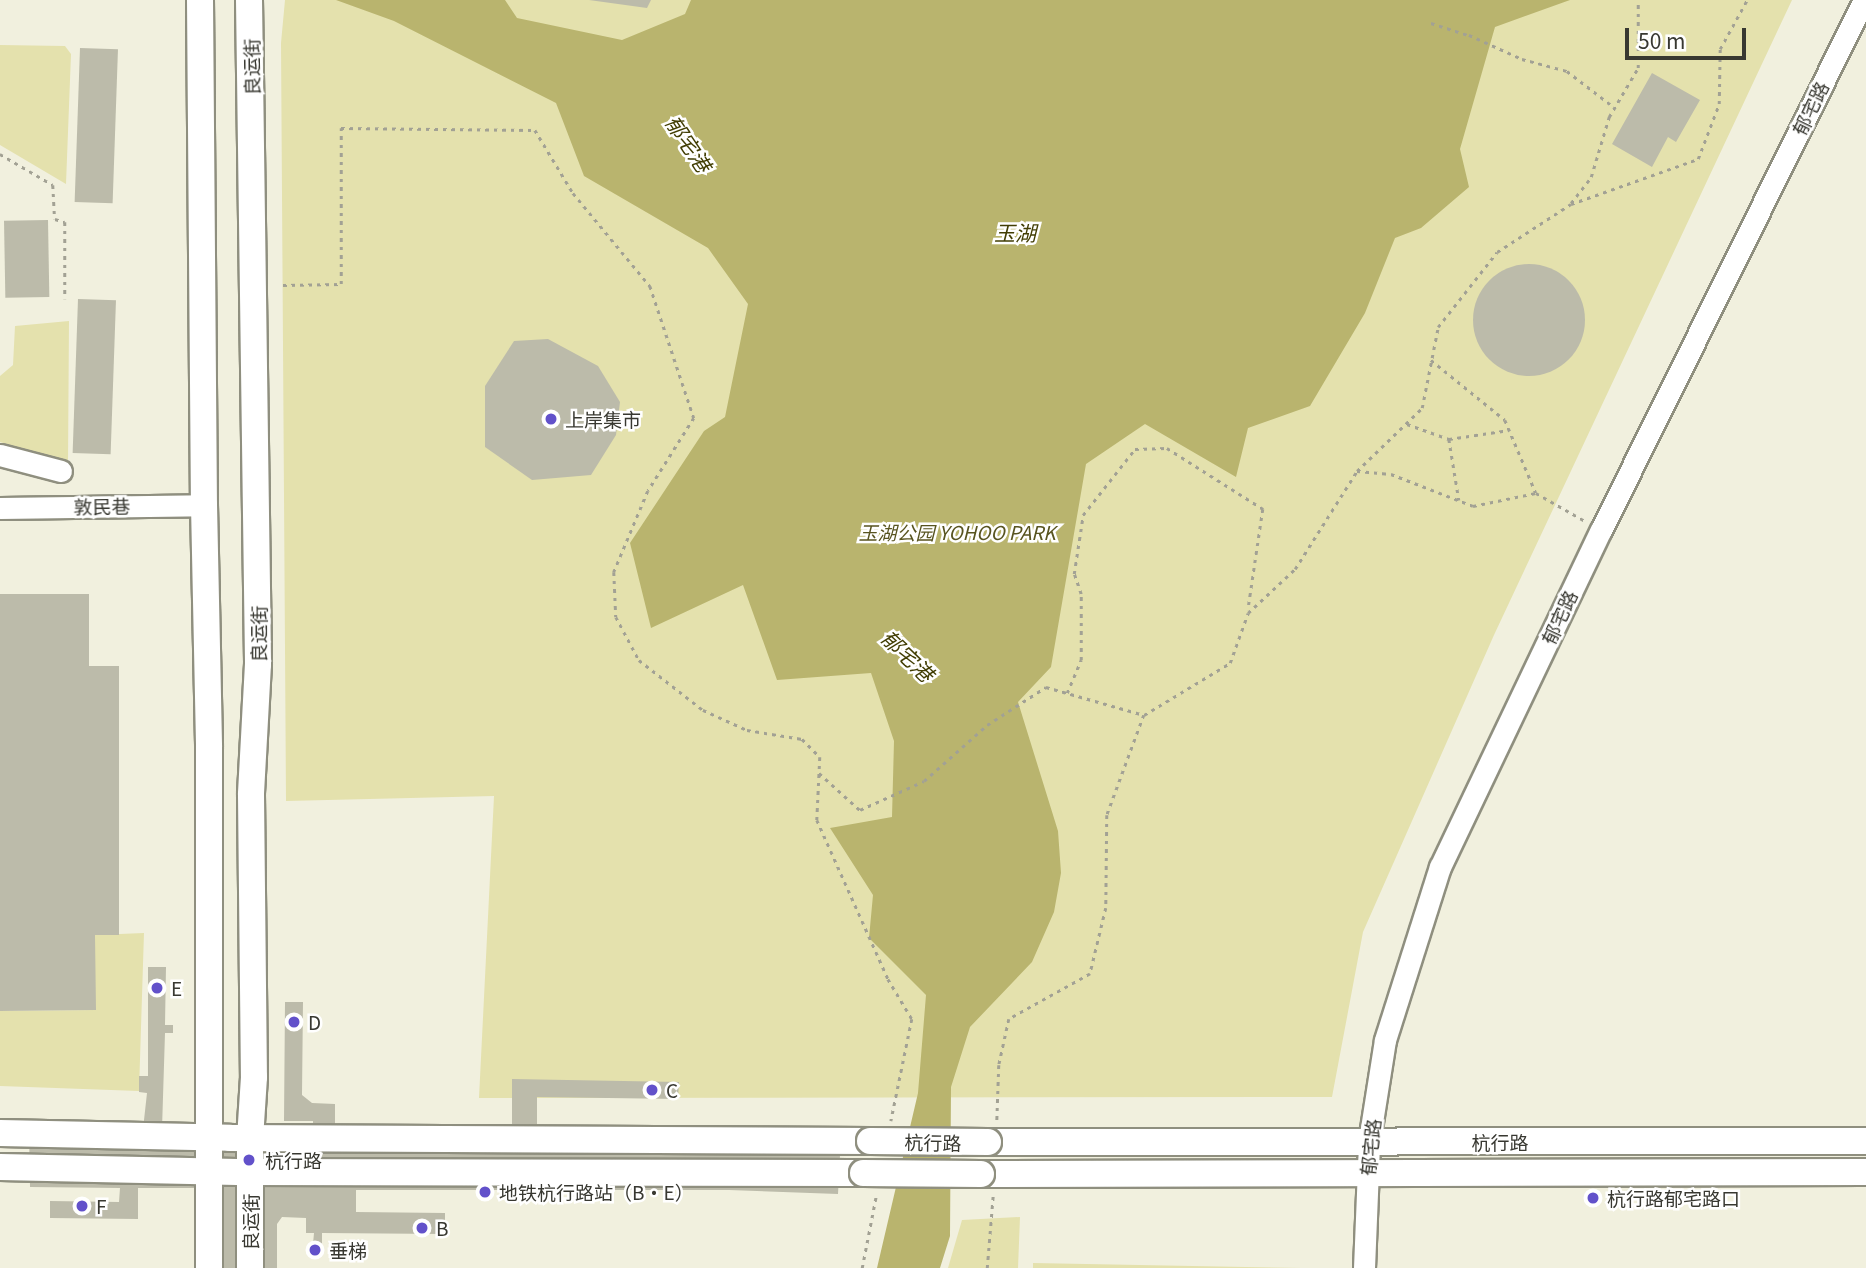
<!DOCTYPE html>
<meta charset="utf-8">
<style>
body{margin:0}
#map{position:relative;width:1866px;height:1268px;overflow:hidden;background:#f1f0de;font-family:Georgia,"Noto Sans SC",serif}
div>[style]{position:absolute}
.green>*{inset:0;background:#e4e1ad}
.water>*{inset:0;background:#b9b46e}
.building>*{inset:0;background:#bcbbaa;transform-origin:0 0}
.round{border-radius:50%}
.path>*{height:2.5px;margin-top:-1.25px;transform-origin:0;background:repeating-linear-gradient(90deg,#a2a194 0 3.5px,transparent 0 8.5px)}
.roads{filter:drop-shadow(2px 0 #8f8f7f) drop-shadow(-2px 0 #8f8f7f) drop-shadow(0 2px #8f8f7f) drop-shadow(0 -2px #8f8f7f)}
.minor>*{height:21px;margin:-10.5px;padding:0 10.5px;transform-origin:10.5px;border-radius:10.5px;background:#fff}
.major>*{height:26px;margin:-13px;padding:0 13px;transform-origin:13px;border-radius:13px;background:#fff}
.bridges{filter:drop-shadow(2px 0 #8f8f7f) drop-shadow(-2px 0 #8f8f7f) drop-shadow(0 2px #8f8f7f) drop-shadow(0 -2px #8f8f7f)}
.major-bridge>*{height:26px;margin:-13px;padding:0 13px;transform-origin:13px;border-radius:13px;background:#fff}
.dots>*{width:19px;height:19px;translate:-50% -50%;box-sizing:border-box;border:4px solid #fff;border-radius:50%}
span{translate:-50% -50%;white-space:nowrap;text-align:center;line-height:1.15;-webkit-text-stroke:5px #fff;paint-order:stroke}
.street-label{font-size:19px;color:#383831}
.poi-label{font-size:19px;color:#383831}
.left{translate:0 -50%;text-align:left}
.park-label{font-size:19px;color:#585420;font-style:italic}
.water-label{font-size:21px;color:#423e04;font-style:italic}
.scale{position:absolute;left:1625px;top:28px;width:121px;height:32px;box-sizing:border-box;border:4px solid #383831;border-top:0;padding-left:9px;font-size:21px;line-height:24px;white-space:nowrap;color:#383831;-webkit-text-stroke:5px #fff;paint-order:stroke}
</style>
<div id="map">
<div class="green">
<i style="clip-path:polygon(285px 0,1792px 0,1494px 635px,1363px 932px,1332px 1097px,479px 1098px,494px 796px,286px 801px,281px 43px)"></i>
<i style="clip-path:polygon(0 45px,65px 46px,71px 54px,66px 184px,0 145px)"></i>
<i style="clip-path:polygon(69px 321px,68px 462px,0 442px,0 376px,13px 365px,15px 326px)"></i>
<i style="clip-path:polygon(144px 933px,139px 1091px,0 1086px,0 1011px,95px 1010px,95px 935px)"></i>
<i style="clip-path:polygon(1020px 1217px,1018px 1268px,948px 1268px,962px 1220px)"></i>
<i style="clip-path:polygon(1033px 1263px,1302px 1268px,1033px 1268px)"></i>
</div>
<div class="water">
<i style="clip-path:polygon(336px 0,505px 0,517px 18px,622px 40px,685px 14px,691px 0,1570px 0,1495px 27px,1460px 149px,1469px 187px,1421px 228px,1395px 238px,1365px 313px,1310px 406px,1248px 428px,1236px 477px,1145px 424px,1086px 464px,1051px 667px,1018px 702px,1058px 831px,1061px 873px,1054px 912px,1032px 962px,970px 1027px,951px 1087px,950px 1236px,940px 1268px,877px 1268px,918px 1093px,926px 995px,869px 938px,873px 895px,830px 828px,892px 817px,894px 741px,871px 673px,777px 680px,743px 585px,651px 628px,630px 543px,704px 431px,725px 417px,748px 304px,708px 248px,584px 176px,556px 103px,394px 21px)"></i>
</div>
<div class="building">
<i style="clip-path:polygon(589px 0,651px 0,647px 8px)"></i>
<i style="left:80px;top:48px;width:38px;height:154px;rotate:2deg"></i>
<i style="clip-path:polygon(1652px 73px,1700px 100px,1676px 142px,1668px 137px,1652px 167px,1612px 144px)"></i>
<i style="left:48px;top:220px;width:77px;height:44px;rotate:89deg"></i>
<i class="round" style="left:1473px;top:264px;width:112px;height:112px"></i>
<i style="left:78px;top:299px;width:38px;height:154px;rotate:2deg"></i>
<i style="clip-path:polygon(548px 339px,598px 366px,620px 402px,616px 435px,591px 475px,532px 480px,485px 447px,485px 386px,514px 341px)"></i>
<i style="clip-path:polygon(0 594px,89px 594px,89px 666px,119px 666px,119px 935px,95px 935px,96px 1010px,0 1011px)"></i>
<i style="clip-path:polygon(148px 967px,166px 967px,165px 1025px,173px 1025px,173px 1033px,165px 1033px,162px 1129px,313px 1133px,313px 1121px,284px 1121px,285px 1002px,303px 1002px,302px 1095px,312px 1103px,335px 1104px,335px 1134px,512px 1135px,512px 1079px,679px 1082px,678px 1099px,537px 1097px,537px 1136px,841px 1136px,838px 1194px,729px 1190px,356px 1190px,356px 1212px,445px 1213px,445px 1234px,322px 1233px,322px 1256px,308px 1256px,308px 1244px,313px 1244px,314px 1233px,306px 1233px,306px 1218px,282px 1217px,277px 1224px,277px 1268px,217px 1268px,217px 1188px,138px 1188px,138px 1219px,50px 1218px,50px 1201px,119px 1202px,120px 1188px,30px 1187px,29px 1129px,143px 1129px,147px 1093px,139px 1092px,139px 1076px,148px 1076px)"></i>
</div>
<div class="path">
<i style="left:1431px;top:23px;width:40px;rotate:18deg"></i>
<i style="left:1469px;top:35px;width:58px;rotate:24.4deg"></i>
<i style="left:1522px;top:59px;width:47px;rotate:14.9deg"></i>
<i style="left:1567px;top:71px;width:61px;rotate:37.6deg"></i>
<i style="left:0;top:154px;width:61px;rotate:30.3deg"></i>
<i style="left:53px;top:185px;width:34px;rotate:87deg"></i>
<i style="left:55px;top:219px;width:10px;rotate:17deg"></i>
<i style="left:65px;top:222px;width:77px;rotate:90deg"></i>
<i style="left:1571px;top:203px;width:33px;rotate:-52deg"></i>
<i style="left:1591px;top:177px;width:63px;rotate:-73.3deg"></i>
<i style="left:1609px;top:117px;width:57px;rotate:-59.4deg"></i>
<i style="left:1638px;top:68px;width:68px;rotate:-90deg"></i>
<i style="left:283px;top:285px;width:58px;rotate:-1deg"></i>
<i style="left:341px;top:284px;width:156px;rotate:-90deg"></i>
<i style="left:341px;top:128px;width:194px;rotate:0.6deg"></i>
<i style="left:535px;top:130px;width:74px;rotate:58.9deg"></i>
<i style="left:573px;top:193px;width:121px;rotate:50.4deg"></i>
<i style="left:650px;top:286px;width:139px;rotate:71.6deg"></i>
<i style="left:694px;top:418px;width:86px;rotate:122.2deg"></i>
<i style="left:648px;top:491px;width:88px;rotate:112.8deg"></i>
<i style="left:614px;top:572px;width:45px;rotate:87.5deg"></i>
<i style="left:616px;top:617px;width:49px;rotate:61.9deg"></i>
<i style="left:639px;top:660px;width:81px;rotate:38deg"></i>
<i style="left:703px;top:710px;width:48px;rotate:24.4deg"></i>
<i style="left:747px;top:730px;width:56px;rotate:9.3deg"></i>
<i style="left:802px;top:739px;width:25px;rotate:45deg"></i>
<i style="left:820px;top:757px;width:63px;rotate:92.7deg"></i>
<i style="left:817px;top:820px;width:174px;rotate:65.9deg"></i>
<i style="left:888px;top:979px;width:47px;rotate:59deg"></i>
<i style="left:912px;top:1019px;width:104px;rotate:101.6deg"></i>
<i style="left:1431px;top:360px;width:95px;rotate:39deg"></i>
<i style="left:1505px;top:420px;width:79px;rotate:67deg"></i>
<i style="left:1536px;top:493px;width:56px;rotate:29.7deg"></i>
<i style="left:1407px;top:424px;width:45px;rotate:19.7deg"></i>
<i style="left:1449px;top:439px;width:61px;rotate:-8.5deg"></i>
<i style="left:1449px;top:439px;width:62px;rotate:80.7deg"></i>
<i style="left:1357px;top:471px;width:34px;rotate:5deg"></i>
<i style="left:1391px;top:474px;width:88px;rotate:21.3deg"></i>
<i style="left:1473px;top:506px;width:64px;rotate:-11.7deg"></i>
<i style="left:1067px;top:693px;width:36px;rotate:-67deg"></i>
<i style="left:1081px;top:660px;width:66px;rotate:-90deg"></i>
<i style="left:1081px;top:594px;width:21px;rotate:-109deg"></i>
<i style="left:1074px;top:574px;width:60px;rotate:-81.3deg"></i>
<i style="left:1083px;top:515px;width:84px;rotate:-51.8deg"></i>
<i style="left:1135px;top:449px;width:32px;rotate:-2deg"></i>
<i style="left:1167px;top:448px;width:114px;rotate:32.4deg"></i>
<i style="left:1263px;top:509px;width:102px;rotate:98.4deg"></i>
<i style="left:1144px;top:715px;width:100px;rotate:-31.2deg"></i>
<i style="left:1230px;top:663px;width:53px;rotate:-70.2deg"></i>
<i style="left:1248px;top:613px;width:64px;rotate:-43.1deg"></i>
<i style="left:1295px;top:569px;width:116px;rotate:-57.7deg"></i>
<i style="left:1357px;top:471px;width:91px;rotate:-44.1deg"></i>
<i style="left:1422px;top:408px;width:83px;rotate:-78.8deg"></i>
<i style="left:1438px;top:327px;width:95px;rotate:-51.8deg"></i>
<i style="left:1497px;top:252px;width:88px;rotate:-33deg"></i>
<i style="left:1571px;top:204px;width:135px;rotate:-19.5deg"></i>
<i style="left:1698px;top:159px;width:59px;rotate:-69.1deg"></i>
<i style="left:1719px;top:104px;width:55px;rotate:-89deg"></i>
<i style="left:1720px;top:49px;width:56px;rotate:-61.1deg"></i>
<i style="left:819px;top:773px;width:55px;rotate:42.1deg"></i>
<i style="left:860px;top:810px;width:70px;rotate:-24.4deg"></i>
<i style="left:924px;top:781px;width:84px;rotate:-41.6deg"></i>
<i style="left:987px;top:725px;width:70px;rotate:-32.8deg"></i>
<i style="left:1046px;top:687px;width:102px;rotate:15.9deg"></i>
<i style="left:1144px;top:715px;width:107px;rotate:110.3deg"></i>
<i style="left:1107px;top:815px;width:93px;rotate:90.6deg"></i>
<i style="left:1106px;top:908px;width:68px;rotate:103.6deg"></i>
<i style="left:1090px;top:974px;width:93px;rotate:150.9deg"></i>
<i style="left:1009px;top:1019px;width:47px;rotate:102.3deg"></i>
<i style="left:999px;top:1065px;width:57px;rotate:92deg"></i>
<i style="left:862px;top:1268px;width:73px;rotate:-79deg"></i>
<i style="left:987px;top:1268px;width:73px;rotate:-85.3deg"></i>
</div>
<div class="roads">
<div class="minor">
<i style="left:0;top:455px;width:63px;rotate:14.7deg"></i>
<i style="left:0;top:508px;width:204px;rotate:-0.8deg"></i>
<i style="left:1364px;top:1268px;width:127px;rotate:-87.7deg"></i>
<i style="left:1369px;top:1141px;width:102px;rotate:-81deg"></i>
<i style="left:1385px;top:1040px;width:182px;rotate:-72.4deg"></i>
<i style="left:1440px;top:867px;width:373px;rotate:-64.5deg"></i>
<i style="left:1601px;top:530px;width:592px;rotate:-63.61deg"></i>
</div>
<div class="major">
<i style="left:200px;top:0;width:505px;rotate:89.55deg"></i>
<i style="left:204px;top:505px;width:242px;rotate:88.8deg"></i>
<i style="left:209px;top:747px;width:521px;rotate:90deg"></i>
<i style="left:249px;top:0;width:664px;rotate:89.22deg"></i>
<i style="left:258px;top:664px;width:131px;rotate:93.1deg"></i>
<i style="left:251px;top:795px;width:282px;rotate:89.4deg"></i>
<i style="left:254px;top:1077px;width:62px;rotate:93.7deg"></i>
<i style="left:250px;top:1139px;width:129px;rotate:90deg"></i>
<i style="left:0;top:1133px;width:230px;rotate:1.2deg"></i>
<i style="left:230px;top:1138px;width:640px;rotate:0.27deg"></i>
<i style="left:988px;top:1142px;width:878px;rotate:-0.07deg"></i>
<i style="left:0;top:1167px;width:249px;rotate:1.2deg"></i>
<i style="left:249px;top:1172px;width:614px;rotate:0.09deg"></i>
<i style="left:981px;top:1174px;width:885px;rotate:-0.13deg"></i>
</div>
</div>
<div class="bridges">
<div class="major-bridge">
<i style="left:870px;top:1141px;width:118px;rotate:0.5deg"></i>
<i style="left:863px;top:1173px;width:118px;rotate:0.5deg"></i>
</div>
</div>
<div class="dots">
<i style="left:551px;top:419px;background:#6251ca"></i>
<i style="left:157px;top:988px;background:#6251ca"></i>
<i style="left:294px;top:1022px;background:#6251ca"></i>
<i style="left:652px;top:1090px;background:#6251ca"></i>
<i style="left:249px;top:1160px;background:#6251ca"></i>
<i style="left:485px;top:1192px;background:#6251ca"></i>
<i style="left:1593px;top:1198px;background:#6251ca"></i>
<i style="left:82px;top:1206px;background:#6251ca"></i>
<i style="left:422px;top:1228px;background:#6251ca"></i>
<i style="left:315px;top:1250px;background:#6251ca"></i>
</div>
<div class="street-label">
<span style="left:251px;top:67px;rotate:-91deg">良运街</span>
<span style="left:1810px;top:108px;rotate:-64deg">郁宅路</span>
<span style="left:102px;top:506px;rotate:-1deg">敦民巷</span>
<span style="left:1559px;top:617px;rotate:-65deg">郁宅路</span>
<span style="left:258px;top:634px;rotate:-90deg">良运街</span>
<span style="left:933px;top:1142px;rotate:1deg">杭行路</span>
<span style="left:1500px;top:1142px">杭行路</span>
<span style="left:1370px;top:1147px;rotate:-84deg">郁宅路</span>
<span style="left:250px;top:1222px;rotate:-90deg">良运街</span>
</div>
<div class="poi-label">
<span class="left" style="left:565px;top:419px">上岸集市</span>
<span class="left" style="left:171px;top:988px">E</span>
<span class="left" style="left:308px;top:1022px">D</span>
<span class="left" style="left:666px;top:1090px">C</span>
<span class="left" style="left:265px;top:1160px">杭行路</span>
<span class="left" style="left:499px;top:1192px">地铁杭行路站（B·E）</span>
<span class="left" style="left:1607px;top:1198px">杭行路郁宅路口</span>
<span class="left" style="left:96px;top:1206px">F</span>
<span class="left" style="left:436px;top:1228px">B</span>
<span class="left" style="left:329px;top:1250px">垂梯</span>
</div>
<div class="park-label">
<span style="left:957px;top:532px">玉湖公园 YOHOO PARK</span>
</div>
<div class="water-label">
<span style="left:689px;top:143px;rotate:56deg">郁宅港</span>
<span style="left:1015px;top:232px">玉湖</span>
<span style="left:908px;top:655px;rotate:44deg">郁宅港</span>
</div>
<div class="scale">50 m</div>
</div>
